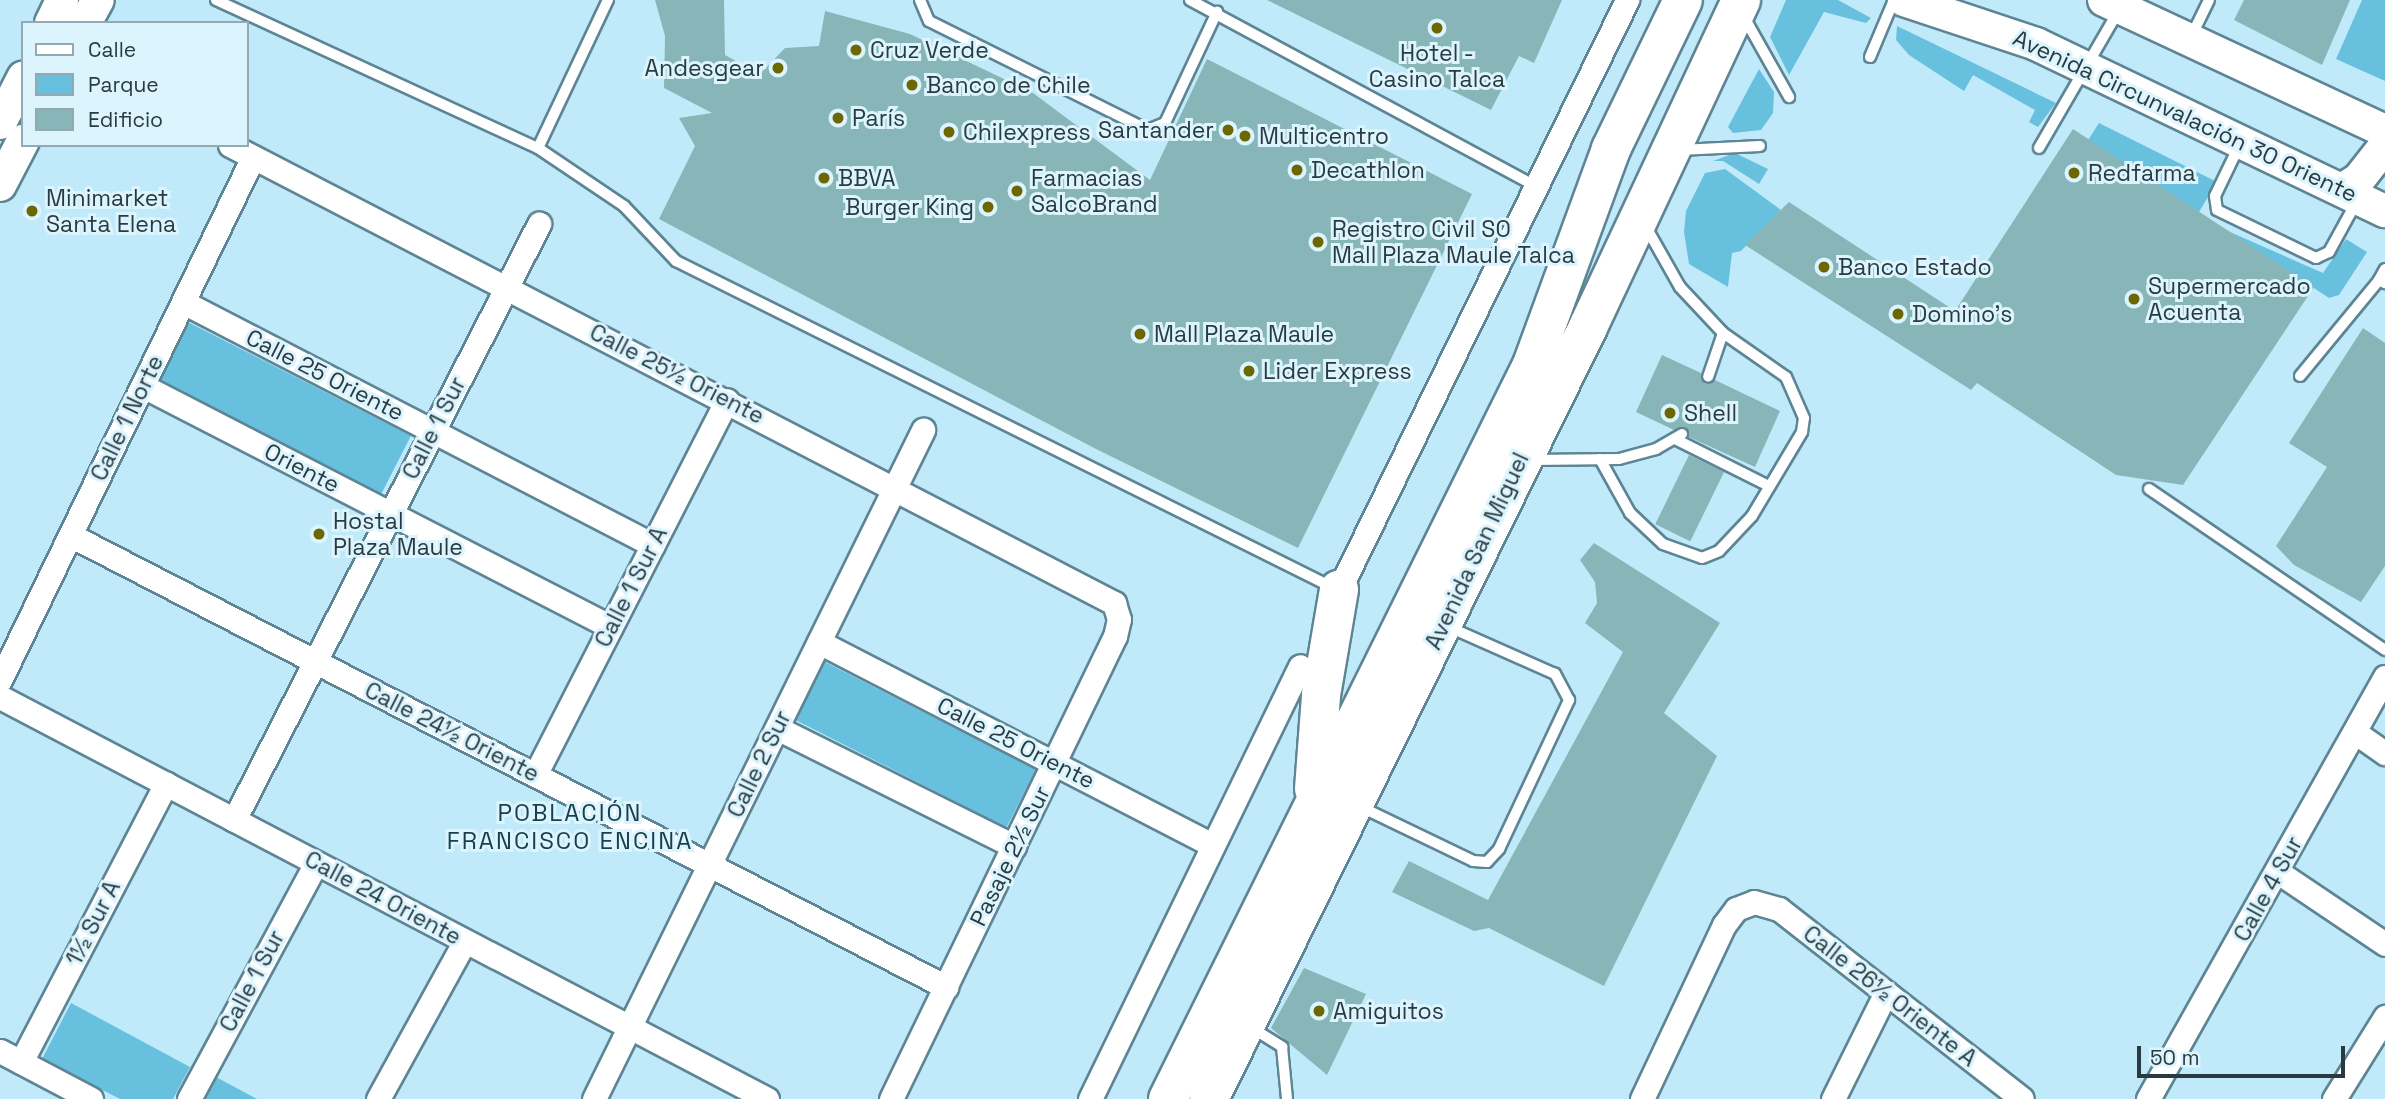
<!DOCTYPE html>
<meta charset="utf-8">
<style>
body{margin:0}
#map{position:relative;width:2385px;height:1099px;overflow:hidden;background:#c0eafa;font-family:"Space Grotesk",sans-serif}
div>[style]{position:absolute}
.green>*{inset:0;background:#68c0df;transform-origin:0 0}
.building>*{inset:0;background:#88b6b8;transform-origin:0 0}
.roads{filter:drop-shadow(2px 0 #5d8594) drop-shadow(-2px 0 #5d8594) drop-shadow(0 2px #5d8594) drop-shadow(0 -2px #5d8594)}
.lane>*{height:10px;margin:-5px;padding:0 5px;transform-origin:5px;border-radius:5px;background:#fff}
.street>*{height:23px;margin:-11.5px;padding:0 11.5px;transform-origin:11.5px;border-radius:11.5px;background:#fff}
.secondary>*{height:32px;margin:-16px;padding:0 16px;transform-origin:16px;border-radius:16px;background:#fff}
.highway>*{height:38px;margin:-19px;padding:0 19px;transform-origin:19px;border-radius:19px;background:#fff}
.dots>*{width:19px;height:19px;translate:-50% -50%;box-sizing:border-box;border:4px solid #dbf4fe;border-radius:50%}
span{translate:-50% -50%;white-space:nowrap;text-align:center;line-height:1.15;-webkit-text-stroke:6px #dbf4fe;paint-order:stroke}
.poi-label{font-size:23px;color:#293a40}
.left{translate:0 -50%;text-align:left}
.right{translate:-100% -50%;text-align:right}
.street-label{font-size:23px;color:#293a40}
.neighbourhood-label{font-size:24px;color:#183f4c;letter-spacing:2px}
.legend{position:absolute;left:21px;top:21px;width:228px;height:126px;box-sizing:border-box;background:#dbf4fe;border:2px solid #94aab2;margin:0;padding:9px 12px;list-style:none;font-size:21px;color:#293a40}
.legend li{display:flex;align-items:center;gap:14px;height:35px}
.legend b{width:35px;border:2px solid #94aab2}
.scale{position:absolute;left:2137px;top:1046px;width:208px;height:32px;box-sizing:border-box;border:4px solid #293a40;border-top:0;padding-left:9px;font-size:21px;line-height:24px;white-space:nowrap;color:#293a40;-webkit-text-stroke:5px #dbf4fe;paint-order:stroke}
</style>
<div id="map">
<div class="green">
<i style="clip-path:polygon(1786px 0,1838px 0,1871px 18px,1866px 23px,1824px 12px,1789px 75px,1770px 37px)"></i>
<i style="clip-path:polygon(2362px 0,2385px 0,2385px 81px,2336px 59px)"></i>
<i style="clip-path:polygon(1897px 26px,2056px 103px,2038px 127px,2029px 122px,2035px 110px,1973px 75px,1964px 91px,1909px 55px,1896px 40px)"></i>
<i style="clip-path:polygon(1759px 69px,1774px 92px,1773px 113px,1761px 130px,1733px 133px,1728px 127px)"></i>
<i style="clip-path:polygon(2099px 123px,2217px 182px,2199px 212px,2088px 140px)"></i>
<i style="clip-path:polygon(1735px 153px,1768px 169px,1759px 184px,1723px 161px,1713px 161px)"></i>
<i style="clip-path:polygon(1725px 169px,1781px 210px,1741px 251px,1732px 253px,1728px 287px,1689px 264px,1684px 232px,1686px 211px,1705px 173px)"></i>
<i style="clip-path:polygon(2228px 231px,2323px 273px,2346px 239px,2367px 252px,2339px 295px,2329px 298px)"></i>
<i style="left:182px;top:319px;width:257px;height:66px;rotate:27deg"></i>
<i style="left:823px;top:661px;width:239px;height:65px;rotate:27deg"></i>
<i style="clip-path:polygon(71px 1003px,190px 1067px,173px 1099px,120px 1099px,42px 1059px)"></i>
<i style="clip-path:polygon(216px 1077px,257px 1099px,205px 1099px)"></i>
</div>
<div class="building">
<i style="clip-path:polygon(655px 0,724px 0,725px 55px,760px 74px,785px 48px,819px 46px,825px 11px,910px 34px,1033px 93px,1150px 180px,1207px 59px,1472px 194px,1298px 548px,1096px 449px,659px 219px,695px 146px,679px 118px,712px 113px,664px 88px,665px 36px)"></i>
<i style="clip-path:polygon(1267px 0,1562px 0,1534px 63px,1519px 56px,1491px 110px)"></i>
<i style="clip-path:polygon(2244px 0,2350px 0,2322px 65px,2234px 20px)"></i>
<i style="clip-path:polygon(2073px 129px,2314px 287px,2183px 485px,2116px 475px,1977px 383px,1971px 390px,1745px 245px,1789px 202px,1955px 311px)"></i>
<i style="clip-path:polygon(2363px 328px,2385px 343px,2385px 566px,2361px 602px,2294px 565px,2276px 546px,2327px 467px,2289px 443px)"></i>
<i style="clip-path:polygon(1662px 355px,1701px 373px,1705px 384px,1715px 380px,1780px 411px,1755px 467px,1689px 437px,1685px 427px,1674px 430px,1636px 412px)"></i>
<i style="left:1689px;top:455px;width:39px;height:77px;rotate:26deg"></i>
<i style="clip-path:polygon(1594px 543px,1720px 623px,1664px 713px,1717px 756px,1604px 986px,1489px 928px,1474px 931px,1392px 892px,1409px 861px,1488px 900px,1623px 652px,1585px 623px,1597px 603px,1595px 582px,1580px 560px)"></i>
<i style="clip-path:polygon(1304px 968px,1366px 994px,1327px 1075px,1271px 1028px)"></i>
</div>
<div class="roads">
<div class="lane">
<i style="left:216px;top:0;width:354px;rotate:24.7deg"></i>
<i style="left:538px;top:148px;width:164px;rotate:-64.7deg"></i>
<i style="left:920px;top:0;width:23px;rotate:67deg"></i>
<i style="left:929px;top:21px;width:245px;rotate:26.5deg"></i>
<i style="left:1148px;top:130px;width:18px;rotate:-22deg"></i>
<i style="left:1165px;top:123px;width:123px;rotate:-64.9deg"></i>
<i style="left:1190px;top:0;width:393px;rotate:28.3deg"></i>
<i style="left:1744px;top:17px;width:92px;rotate:60.6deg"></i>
<i style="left:2190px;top:39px;width:43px;rotate:-64deg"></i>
<i style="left:1870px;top:57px;width:62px;rotate:-67.2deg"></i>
<i style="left:2240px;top:144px;width:58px;rotate:115.7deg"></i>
<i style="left:2215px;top:196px;width:14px;rotate:82deg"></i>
<i style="left:2217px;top:210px;width:110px;rotate:25.9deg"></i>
<i style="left:2316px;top:258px;width:14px;rotate:-25deg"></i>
<i style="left:2329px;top:252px;width:60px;rotate:-61.3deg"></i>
<i style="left:538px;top:148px;width:104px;rotate:34deg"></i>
<i style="left:624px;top:206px;width:76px;rotate:46.6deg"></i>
<i style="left:676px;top:261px;width:735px;rotate:26.43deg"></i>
<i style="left:2039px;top:148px;width:160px;rotate:-59.9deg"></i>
<i style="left:1680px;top:150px;width:80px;rotate:-2.9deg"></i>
<i style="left:1646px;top:227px;width:69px;rotate:60.5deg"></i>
<i style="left:1680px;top:287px;width:63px;rotate:46.9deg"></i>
<i style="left:1723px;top:333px;width:46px;rotate:108.8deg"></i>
<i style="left:2385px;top:269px;width:13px;rotate:119deg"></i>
<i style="left:2379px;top:280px;width:7px;rotate:27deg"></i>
<i style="left:2300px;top:376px;width:124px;rotate:-50.5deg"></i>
<i style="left:1677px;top:440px;width:103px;rotate:26.6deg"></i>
<i style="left:1600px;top:459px;width:62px;rotate:60.9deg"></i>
<i style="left:1630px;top:513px;width:45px;rotate:43.2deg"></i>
<i style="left:1663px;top:544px;width:41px;rotate:19.7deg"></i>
<i style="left:1702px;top:558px;width:18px;rotate:-22deg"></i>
<i style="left:1719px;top:551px;width:48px;rotate:-46.7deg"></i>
<i style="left:1752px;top:516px;width:98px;rotate:-59.2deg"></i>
<i style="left:1802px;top:432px;width:14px;rotate:-82deg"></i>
<i style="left:1804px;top:418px;width:45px;rotate:-113.7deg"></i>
<i style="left:1786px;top:377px;width:77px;rotate:-145.1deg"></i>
<i style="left:1532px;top:460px;width:87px;rotate:-0.7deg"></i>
<i style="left:1619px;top:459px;width:38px;rotate:-15deg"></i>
<i style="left:1656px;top:449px;width:30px;rotate:-30deg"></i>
<i style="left:2149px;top:489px;width:286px;rotate:34.3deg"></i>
<i style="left:1361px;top:807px;width:124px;rotate:25.7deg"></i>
<i style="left:1473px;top:861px;width:14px;rotate:4deg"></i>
<i style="left:1487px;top:862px;width:18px;rotate:-47deg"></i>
<i style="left:1499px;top:849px;width:165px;rotate:-64.8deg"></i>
<i style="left:1569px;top:700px;width:30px;rotate:-118deg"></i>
<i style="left:1555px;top:674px;width:116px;rotate:-156.1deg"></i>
<i style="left:1252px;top:1028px;width:36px;rotate:32deg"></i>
<i style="left:1282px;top:1047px;width:52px;rotate:84.5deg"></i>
</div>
<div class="street">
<i style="left:230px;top:145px;width:996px;rotate:27.39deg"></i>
<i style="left:1114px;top:603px;width:17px;rotate:73deg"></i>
<i style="left:1119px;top:619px;width:17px;rotate:103deg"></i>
<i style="left:1115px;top:636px;width:514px;rotate:115.82deg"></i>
<i style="left:183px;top:302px;width:529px;rotate:27.34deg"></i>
<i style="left:143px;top:386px;width:526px;rotate:27.25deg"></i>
<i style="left:70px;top:535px;width:986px;rotate:27.29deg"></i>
<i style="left:1339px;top:590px;width:657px;rotate:-63.98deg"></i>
<i style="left:819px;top:642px;width:443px;rotate:27.3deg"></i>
<i style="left:0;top:680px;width:581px;rotate:-64.18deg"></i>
<i style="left:0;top:697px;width:866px;rotate:27.66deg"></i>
<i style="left:777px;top:728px;width:265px;rotate:26.5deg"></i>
<i style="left:2356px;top:733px;width:35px;rotate:35deg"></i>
<i style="left:535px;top:775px;width:421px;rotate:-62.9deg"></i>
<i style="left:234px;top:820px;width:670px;rotate:-62.9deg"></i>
<i style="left:2278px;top:872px;width:129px;rotate:33.9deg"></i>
<i style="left:0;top:1051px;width:103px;rotate:27.8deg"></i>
<i style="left:21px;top:1062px;width:314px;rotate:-62.5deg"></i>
<i style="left:189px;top:1099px;width:268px;rotate:-61.7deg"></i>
<i style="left:378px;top:1099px;width:180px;rotate:-61.2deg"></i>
<i style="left:594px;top:1099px;width:746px;rotate:-63.81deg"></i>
<i style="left:1090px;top:1099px;width:481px;rotate:-64.1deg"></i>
<i style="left:1642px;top:1099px;width:192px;rotate:-64.8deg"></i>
<i style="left:1724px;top:925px;width:20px;rotate:-53deg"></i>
<i style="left:1736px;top:909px;width:19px;rotate:-21deg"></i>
<i style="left:1754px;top:902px;width:26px;rotate:16deg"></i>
<i style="left:1779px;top:909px;width:308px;rotate:38deg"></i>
<i style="left:1833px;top:1099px;width:119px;rotate:-63.6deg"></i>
<i style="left:2148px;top:1099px;width:484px;rotate:-60.7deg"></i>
<i style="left:2334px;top:1099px;width:97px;rotate:-58.1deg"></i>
</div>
<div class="secondary">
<i style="left:1904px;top:0;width:139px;rotate:18.4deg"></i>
<i style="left:2036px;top:44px;width:387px;rotate:25.6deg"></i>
<i style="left:2104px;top:0;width:310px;rotate:25deg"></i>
<i style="left:51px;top:23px;width:25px;rotate:-64deg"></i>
<i style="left:85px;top:23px;width:26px;rotate:-61deg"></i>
<i style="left:0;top:123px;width:51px;rotate:-62.9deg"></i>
<i style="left:0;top:185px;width:50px;rotate:-62.4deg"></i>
<i style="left:2342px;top:190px;width:20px;rotate:-33deg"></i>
<i style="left:2359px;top:179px;width:42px;rotate:-51.8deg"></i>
</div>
<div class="highway">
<i style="left:1314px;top:789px;width:94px;rotate:-85.7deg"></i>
<i style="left:1321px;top:695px;width:107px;rotate:-80.3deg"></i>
<i style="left:1168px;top:1099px;width:819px;rotate:-63.62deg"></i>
<i style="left:1532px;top:365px;width:230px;rotate:-69.9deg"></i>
<i style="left:1611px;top:149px;width:165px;rotate:-64.2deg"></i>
<i style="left:1209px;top:1099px;width:860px;rotate:-63.85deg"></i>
<i style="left:1588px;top:327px;width:361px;rotate:-64.9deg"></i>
</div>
</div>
<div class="dots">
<i style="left:1437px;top:28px;background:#6d6700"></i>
<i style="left:856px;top:50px;background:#6d6700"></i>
<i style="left:778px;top:68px;background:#6d6700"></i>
<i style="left:912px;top:85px;background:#6d6700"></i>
<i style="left:838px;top:118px;background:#6d6700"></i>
<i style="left:1228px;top:130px;background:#6d6700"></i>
<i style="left:949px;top:132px;background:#6d6700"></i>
<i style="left:1245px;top:136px;background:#6d6700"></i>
<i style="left:1297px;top:170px;background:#6d6700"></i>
<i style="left:2074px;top:173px;background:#6d6700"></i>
<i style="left:824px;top:178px;background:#6d6700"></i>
<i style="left:1017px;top:191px;background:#6d6700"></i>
<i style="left:988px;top:207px;background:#6d6700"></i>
<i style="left:32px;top:211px;background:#6d6700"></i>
<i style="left:1318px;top:242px;background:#6d6700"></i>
<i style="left:1824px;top:267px;background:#6d6700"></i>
<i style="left:2134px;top:299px;background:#6d6700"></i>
<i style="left:1898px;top:314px;background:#6d6700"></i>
<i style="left:1140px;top:334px;background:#6d6700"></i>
<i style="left:1249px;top:371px;background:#6d6700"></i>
<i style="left:1670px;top:413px;background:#6d6700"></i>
<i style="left:319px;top:534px;background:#6d6700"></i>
<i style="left:1319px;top:1011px;background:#6d6700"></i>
</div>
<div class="poi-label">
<span class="left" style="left:870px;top:50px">Cruz Verde</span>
<span style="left:1437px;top:66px">Hotel -<br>Casino Talca</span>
<span class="right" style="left:764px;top:68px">Andesgear</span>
<span class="left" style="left:926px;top:85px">Banco de Chile</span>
<span class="left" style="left:852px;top:118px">París</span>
<span class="right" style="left:1214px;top:130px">Santander</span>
<span class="left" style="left:963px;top:132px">Chilexpress</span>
<span class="left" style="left:1259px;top:136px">Multicentro</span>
<span class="left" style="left:1311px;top:170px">Decathlon</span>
<span class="left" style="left:2088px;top:173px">Redfarma</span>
<span class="left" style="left:838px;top:178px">BBVA</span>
<span class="left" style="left:1031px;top:191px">Farmacias<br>SalcoBrand</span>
<span class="left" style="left:46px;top:211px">Minimarket<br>Santa Elena</span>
<span class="right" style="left:974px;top:207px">Burger King</span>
<span class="left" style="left:1332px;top:242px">Registro Civil SO<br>Mall Plaza Maule Talca</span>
<span class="left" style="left:1838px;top:267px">Banco Estado</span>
<span class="left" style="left:2148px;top:299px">Supermercado<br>Acuenta</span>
<span class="left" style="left:1912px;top:314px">Domino's</span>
<span class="left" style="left:1154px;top:334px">Mall Plaza Maule</span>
<span class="left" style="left:1263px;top:371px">Lider Express</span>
<span class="left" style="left:1684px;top:413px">Shell</span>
<span class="left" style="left:333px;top:534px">Hostal<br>Plaza Maule</span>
<span class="left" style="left:1333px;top:1011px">Amiguitos</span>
</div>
<div class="street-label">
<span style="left:2185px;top:116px;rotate:25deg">Avenida Circunvalación 30 Oriente</span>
<span style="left:677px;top:374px;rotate:27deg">Calle 25½ Oriente</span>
<span style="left:325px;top:375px;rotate:27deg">Calle 25 Oriente</span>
<span style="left:127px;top:418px;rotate:-64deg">Calle 1 Norte</span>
<span style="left:434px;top:428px;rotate:-63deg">Calle 1 Sur</span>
<span style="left:302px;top:468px;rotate:27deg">Oriente</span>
<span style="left:1477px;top:551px;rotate:-65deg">Avenida San Miguel</span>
<span style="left:631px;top:587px;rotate:-63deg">Calle 1 Sur A</span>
<span style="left:452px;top:732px;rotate:27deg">Calle 24½ Oriente</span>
<span style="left:1016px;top:743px;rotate:27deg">Calle 25 Oriente</span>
<span style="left:759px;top:764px;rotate:-64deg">Calle 2 Sur</span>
<span style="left:1010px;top:856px;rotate:-64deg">Pasaje 2½ Sur</span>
<span style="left:2268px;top:889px;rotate:-61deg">Calle 4 Sur</span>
<span style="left:383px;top:898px;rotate:28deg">Calle 24 Oriente</span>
<span style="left:93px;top:923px;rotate:-63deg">1½ Sur A</span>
<span style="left:252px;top:981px;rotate:-62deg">Calle 1 Sur</span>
<span style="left:1890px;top:996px;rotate:38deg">Calle 26½ Oriente A</span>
</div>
<div class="neighbourhood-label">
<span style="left:570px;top:827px">POBLACIÓN<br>FRANCISCO ENCINA</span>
</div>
<ul class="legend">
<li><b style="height:9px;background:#fff"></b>Calle</li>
<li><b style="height:19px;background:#68c0df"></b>Parque</li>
<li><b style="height:19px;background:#88b6b8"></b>Edificio</li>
</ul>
<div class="scale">50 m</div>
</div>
